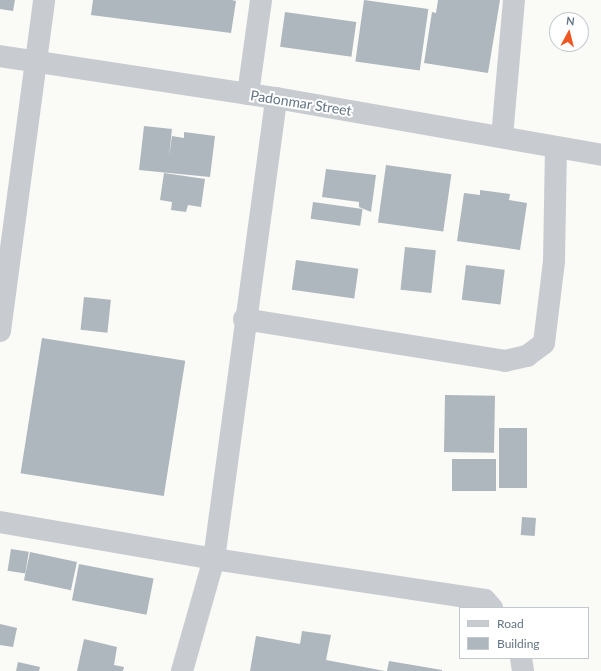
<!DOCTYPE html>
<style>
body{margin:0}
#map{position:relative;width:601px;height:671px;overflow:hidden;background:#fafaf7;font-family:Lato,sans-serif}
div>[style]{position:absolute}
.building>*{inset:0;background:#aeb7bd;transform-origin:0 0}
.minor>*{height:22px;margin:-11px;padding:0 11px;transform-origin:11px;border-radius:11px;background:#c8ccd0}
.tertiary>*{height:22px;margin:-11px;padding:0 11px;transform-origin:11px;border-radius:11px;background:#c8ccd0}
span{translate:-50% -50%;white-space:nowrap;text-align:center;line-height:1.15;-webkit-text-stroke:4px #fff;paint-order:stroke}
.street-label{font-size:14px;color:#637585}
.legend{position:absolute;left:459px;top:607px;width:130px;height:52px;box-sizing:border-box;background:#fff;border:1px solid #c1c8ce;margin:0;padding:5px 7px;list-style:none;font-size:12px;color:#637585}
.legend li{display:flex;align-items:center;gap:8px;height:20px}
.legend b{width:20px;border:1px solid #c1c8ce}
.north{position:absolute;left:549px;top:12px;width:40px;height:40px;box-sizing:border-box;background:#fff;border:1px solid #c1c8ce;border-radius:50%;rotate:7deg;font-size:11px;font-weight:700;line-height:16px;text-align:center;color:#637585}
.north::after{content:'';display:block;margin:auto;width:14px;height:18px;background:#ef5722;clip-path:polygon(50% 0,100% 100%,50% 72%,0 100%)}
</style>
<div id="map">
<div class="building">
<i style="clip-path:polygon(0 0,15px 0,13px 11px,0 9px)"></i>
<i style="clip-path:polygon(93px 0,232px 0,236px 1px,231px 33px,91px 15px)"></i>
<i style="left:364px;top:0;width:65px;height:62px;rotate:8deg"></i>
<i style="clip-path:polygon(438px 0,500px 0,488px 73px,424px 63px,432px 12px,436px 13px)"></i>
<i style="left:285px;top:12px;width:72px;height:35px;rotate:8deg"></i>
<i style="clip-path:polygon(144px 126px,172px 129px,169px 157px,172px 136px,184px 138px,184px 132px,215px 136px,210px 177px,139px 170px)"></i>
<i style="left:386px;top:165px;width:66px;height:58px;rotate:8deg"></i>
<i style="clip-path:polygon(326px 169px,376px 175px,371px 212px,359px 207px,359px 202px,322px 197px)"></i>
<i style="clip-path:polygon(164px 173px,205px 179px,201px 207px,188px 205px,186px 212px,171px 210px,172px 202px,160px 200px)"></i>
<i style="clip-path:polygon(480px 190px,510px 194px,509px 200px,527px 203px,520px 250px,457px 241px,464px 193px,480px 195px)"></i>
<i style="left:313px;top:202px;width:50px;height:17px;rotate:8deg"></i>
<i style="left:405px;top:247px;width:31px;height:43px;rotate:6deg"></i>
<i style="left:296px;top:260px;width:63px;height:30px;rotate:8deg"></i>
<i style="left:466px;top:265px;width:39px;height:35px;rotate:7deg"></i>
<i style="left:84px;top:297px;width:27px;height:33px;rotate:6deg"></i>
<i style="left:42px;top:338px;width:145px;height:137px;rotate:9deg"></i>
<i style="left:445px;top:395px;width:50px;height:57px;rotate:1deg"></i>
<i style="left:499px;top:428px;width:28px;height:60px"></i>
<i style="left:452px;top:459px;width:44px;height:32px"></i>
<i style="left:522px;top:517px;width:14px;height:18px;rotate:4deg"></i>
<i style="left:11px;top:549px;width:18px;height:22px;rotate:9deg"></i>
<i style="left:30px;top:552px;width:48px;height:29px;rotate:12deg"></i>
<i style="left:79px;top:564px;width:76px;height:37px;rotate:11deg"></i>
<i style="clip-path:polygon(0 624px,17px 628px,13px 647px,0 645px)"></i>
<i style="clip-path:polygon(302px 631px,331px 635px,326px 660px,385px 671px,250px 671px,256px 636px,300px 644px)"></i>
<i style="clip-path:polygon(84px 639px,117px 647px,114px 665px,124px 667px,123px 671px,77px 671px)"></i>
<i style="clip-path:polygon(389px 661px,442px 670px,442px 671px,387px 671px)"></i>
<i style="clip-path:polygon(18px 662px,40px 667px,39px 671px,16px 671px)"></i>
</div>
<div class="minor">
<i style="left:248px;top:94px;width:95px;rotate:-82.1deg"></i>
<i style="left:502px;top:137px;width:138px;rotate:-85deg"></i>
<i style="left:244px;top:319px;width:264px;rotate:9.1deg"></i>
<i style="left:505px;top:361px;width:23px;rotate:-13deg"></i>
<i style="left:527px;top:356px;width:21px;rotate:-37deg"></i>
<i style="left:544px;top:343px;width:83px;rotate:-83deg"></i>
<i style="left:554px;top:261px;width:112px;rotate:-89deg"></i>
<i style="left:0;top:331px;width:334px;rotate:-82.4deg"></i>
<i style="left:0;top:522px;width:217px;rotate:9.8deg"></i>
<i style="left:214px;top:559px;width:274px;rotate:8.6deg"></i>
<i style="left:485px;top:600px;width:11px;rotate:49deg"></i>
<i style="left:521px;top:658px;width:13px;rotate:81deg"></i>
<i style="left:182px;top:671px;width:116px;rotate:-74.1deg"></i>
<i style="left:214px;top:559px;width:465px;rotate:-82.3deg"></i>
</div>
<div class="tertiary">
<i style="left:0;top:56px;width:279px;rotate:8.7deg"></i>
<i style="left:276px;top:98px;width:330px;rotate:9.9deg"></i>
</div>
<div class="street-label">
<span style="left:301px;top:103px;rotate:9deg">Padonmar Street</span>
</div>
<ul class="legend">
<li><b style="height:5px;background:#c8ccd0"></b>Road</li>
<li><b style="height:11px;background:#aeb7bd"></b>Building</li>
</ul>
<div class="north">N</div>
</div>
